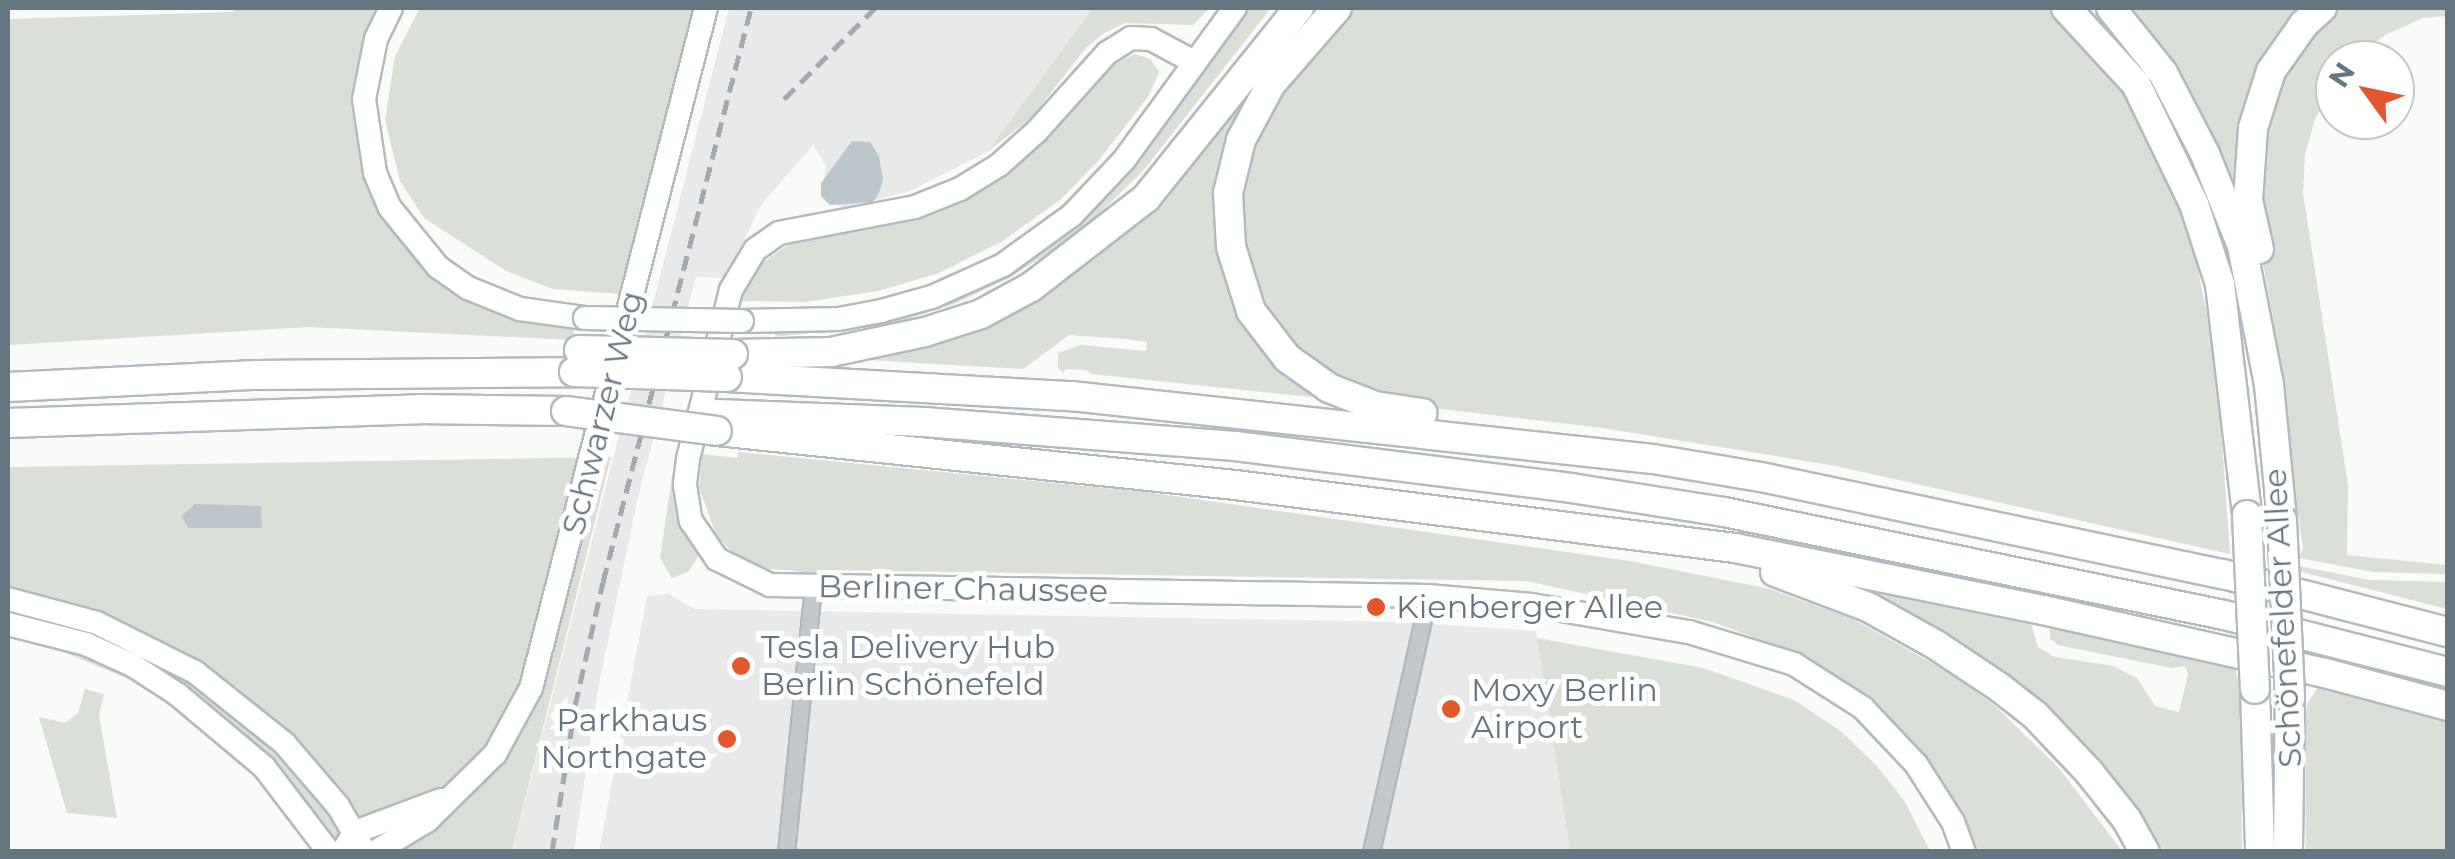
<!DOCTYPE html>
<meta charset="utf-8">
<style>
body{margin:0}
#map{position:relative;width:2455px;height:859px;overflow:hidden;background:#fafaf8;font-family:Montserrat,sans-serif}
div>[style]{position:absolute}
.built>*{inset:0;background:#e8e9e9}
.green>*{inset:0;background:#dadfd7}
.water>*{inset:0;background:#bbc7cb}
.roads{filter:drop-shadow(2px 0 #b3babf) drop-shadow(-2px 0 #b3babf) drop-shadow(0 2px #b3babf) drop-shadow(0 -2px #b3babf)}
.street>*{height:15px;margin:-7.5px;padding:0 7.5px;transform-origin:7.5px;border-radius:7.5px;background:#c3c8cc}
.secondary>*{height:22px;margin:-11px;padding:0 11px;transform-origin:11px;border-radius:11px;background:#fff}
.highway>*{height:28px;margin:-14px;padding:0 14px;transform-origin:14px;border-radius:14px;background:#fff}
.rail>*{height:5px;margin-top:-2.5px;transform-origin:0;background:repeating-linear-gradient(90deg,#a2aab0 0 15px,transparent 0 23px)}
.bridges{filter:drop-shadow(2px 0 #b3babf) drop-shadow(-2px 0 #b3babf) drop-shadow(0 2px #b3babf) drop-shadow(0 -2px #b3babf)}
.secondary-bridge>*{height:22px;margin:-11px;padding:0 11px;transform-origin:11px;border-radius:11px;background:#fff}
.highway-bridge>*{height:28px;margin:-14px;padding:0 14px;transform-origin:14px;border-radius:14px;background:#fff}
.dots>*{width:28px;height:28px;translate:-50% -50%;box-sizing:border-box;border:5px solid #fff;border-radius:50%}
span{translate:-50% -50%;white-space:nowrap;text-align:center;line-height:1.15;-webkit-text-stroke:10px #fff;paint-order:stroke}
.street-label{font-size:32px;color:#657683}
.poi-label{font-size:32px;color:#657683}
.left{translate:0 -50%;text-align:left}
.right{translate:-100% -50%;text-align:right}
.frame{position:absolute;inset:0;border:10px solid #657683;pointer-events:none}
.north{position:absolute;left:2315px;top:40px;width:100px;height:100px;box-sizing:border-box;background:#fff;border:2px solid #c1c8cd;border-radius:50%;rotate:303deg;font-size:28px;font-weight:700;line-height:40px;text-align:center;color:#657683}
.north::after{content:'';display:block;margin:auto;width:35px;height:45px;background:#e4572e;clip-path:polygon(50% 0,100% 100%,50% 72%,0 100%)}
</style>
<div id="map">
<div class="built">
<i style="clip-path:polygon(729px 8px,1093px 8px,987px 152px,908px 192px,845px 207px,827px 203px,822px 196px,826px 165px,813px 145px,761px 205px,726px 278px,696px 277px,638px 497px,598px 689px,574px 851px,512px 852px)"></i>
<i style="clip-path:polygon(668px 594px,695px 609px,1399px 622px,1536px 631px,1570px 851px,599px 852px,647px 596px)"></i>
</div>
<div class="green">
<i style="clip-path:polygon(236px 8px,383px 8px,370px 30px,354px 86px,362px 167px,379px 203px,483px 305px,535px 323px,574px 327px,573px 340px,309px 327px,8px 345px,8px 19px,232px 12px)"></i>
<i style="clip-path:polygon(420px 8px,698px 8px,621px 294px,553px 289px,506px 271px,424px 218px,400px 181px,385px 120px,395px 56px)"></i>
<i style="clip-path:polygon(1093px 8px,1210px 8px,1193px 25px,1125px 23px,1104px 33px,1085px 49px,1031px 118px,987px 152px)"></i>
<i style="clip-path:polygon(1247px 8px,1271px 8px,1143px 171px,1078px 234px,1009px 278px,954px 304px,892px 324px,775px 337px,776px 332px,849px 328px,923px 311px,1003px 276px,1048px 248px,1131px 170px)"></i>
<i style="clip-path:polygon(1351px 8px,2048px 8px,2136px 109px,2189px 223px,2216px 361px,2230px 554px,1836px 466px,1603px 428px,1424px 407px,1370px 395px,1311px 364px,1269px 322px,1236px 227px,1246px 148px,1304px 55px)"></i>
<i style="clip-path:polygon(2125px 8px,2310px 8px,2256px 79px,2239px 127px,2234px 180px,2191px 96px)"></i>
<i style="clip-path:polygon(2340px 8px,2447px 8px,2447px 16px,2423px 18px,2385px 35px,2352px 60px,2335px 60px,2335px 84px,2315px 119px,2305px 155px,2303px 193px,2348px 485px,2347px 555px,2447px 565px,2447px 574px,2373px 572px,2299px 558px,2303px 547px,2296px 501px,2291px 500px,2273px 319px,2252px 200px,2276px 81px,2328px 16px)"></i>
<i style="clip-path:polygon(1135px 54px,1150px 59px,1159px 72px,1148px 97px,1098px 161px,1060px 200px,1001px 242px,939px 273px,878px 291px,805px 302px,742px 301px,746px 280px,756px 267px,794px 241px,1022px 158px,1110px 66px)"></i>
<i style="clip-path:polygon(1248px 93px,1223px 143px,1214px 182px,1215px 250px,1239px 319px,1285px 375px,1314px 394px,1311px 397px,1092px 374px,1086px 370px,1065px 369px,1064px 373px,1058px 368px,1058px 353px,1081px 345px,1146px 351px,1147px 342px,1125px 339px,1069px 335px,1023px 369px,868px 360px,940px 340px,1031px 300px,1084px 265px,1155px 203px)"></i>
<i style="clip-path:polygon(738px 452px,1146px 492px,1630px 561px,1770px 589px,1853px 619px,1955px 676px,1995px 706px,2058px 767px,2122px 851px,1976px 851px,1944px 783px,1920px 749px,1879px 706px,1806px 657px,1713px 622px,1527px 581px,831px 570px,828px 574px,761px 568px,737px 556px,717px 537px,699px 488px,702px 454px,737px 458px)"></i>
<i style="clip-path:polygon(675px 456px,674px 492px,680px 526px,700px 554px,688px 572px,672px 578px,660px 558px)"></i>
<i style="clip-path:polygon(611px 457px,512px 851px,318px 851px,260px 778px,201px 724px,136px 682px,24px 636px,8px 633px,8px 467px)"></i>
<i style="clip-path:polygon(2299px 566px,2370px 580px,2447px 582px,2447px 609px,2298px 571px)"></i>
<i style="clip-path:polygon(1844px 584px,2028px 613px,2038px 647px,2055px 657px,2113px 666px,2137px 678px,2155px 706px,2179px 712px,2188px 674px,2185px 666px,2171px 668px,2058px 645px,2050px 639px,2050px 623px,2235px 661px,2241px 710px,2242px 851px,2155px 851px,2006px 677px,1953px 639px)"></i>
<i style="clip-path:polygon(1537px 638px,1703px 668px,1794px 700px,1842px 732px,1877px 766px,1905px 802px,1930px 851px,1570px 851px)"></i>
<i style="clip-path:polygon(2320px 684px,2447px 714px,2447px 851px,2306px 851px,2305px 730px,2307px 704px)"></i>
<i style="clip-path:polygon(85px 689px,104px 694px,99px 715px,117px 818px,67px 813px,39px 717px,65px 723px,78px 713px)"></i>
</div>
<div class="water">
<i style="clip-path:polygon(852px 141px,870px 142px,879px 156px,883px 180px,879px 193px,873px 202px,830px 205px,821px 196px,821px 183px)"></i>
<i style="clip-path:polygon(195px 504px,261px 506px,262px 528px,188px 528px,181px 516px)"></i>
</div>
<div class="roads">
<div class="street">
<i style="left:786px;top:852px;width:266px;rotate:-84.2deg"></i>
<i style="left:1371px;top:852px;width:262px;rotate:-77.4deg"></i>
</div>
<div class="secondary">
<i style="left:391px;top:8px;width:34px;rotate:116deg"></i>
<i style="left:376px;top:39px;width:61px;rotate:101.3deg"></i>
<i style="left:364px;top:99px;width:75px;rotate:81.5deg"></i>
<i style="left:375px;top:173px;width:38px;rotate:67deg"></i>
<i style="left:390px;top:208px;width:76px;rotate:50.9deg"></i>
<i style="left:438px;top:267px;width:37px;rotate:35deg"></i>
<i style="left:468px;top:288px;width:56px;rotate:22deg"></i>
<i style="left:520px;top:309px;width:66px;rotate:7.9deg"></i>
<i style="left:1194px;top:62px;width:49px;rotate:-151.9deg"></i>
<i style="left:1151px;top:39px;width:20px;rotate:-177deg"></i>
<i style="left:1131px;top:38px;width:28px;rotate:148deg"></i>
<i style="left:1107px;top:53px;width:105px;rotate:131.9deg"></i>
<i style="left:1037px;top:131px;width:51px;rotate:138.2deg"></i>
<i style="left:999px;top:165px;width:46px;rotate:148.4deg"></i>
<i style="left:960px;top:189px;width:48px;rotate:158.2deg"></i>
<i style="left:915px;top:207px;width:138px;rotate:169.2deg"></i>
<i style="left:779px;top:233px;width:29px;rotate:145deg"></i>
<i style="left:755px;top:250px;width:47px;rotate:121deg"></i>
<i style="left:731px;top:290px;width:174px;rotate:104.3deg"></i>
<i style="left:688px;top:459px;width:26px;rotate:97deg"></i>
<i style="left:685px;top:485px;width:36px;rotate:81deg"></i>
<i style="left:691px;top:521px;width:46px;rotate:55.6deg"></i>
<i style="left:717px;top:559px;width:59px;rotate:26.1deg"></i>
<i style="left:770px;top:585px;width:658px;rotate:0.96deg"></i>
<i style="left:1428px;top:596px;width:104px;rotate:4.9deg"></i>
<i style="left:1532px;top:605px;width:159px;rotate:9.8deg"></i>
<i style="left:1689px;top:632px;width:110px;rotate:16.9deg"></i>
<i style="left:1794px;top:664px;width:82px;rotate:32.5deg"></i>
<i style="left:1863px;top:708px;width:77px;rotate:46.6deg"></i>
<i style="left:1916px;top:764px;width:69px;rotate:57.5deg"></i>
<i style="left:1953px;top:822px;width:32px;rotate:70deg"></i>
<i style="left:742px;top:321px;width:97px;rotate:-1.2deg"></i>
<i style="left:839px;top:319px;width:43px;rotate:-10.8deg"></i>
<i style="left:881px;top:311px;width:53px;rotate:-15.4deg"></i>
<i style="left:932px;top:297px;width:78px;rotate:-24.3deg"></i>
<i style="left:1003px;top:265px;width:85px;rotate:-35.9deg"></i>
<i style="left:1072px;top:215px;width:76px;rotate:-46.6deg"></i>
<i style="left:1124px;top:160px;width:188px;rotate:-53.9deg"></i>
<i style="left:8px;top:599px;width:92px;rotate:15.1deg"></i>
<i style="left:97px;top:623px;width:110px;rotate:26.6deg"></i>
<i style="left:195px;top:672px;width:114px;rotate:38.6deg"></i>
<i style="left:284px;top:743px;width:83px;rotate:49.4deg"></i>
<i style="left:338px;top:806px;width:53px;rotate:59.6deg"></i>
<i style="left:8px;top:624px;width:81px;rotate:14.4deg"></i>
<i style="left:86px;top:644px;width:53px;rotate:24.6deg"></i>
<i style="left:134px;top:666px;width:51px;rotate:33.1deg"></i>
<i style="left:177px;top:694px;width:114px;rotate:40deg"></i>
<i style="left:264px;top:767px;width:107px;rotate:52.6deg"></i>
<i style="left:342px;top:852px;width:24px;rotate:-57deg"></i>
<i style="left:355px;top:832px;width:92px;rotate:-20.4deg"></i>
<i style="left:375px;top:852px;width:62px;rotate:-31.1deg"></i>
<i style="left:428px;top:820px;width:94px;rotate:-44.6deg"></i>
<i style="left:495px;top:754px;width:75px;rotate:-61.4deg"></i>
<i style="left:531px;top:688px;width:702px;rotate:-75.57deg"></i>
</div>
<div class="highway">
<i style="left:1337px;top:8px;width:101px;rotate:131deg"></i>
<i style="left:1271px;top:84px;width:64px;rotate:118.2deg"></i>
<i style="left:1241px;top:140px;width:55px;rotate:103.8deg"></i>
<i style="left:1228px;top:193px;width:54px;rotate:86.8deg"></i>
<i style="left:1231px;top:247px;width:67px;rotate:72.6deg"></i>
<i style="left:1251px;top:311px;width:59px;rotate:52.5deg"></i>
<i style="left:1287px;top:358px;width:52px;rotate:35.5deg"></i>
<i style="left:1329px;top:388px;width:49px;rotate:21.4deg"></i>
<i style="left:1375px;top:406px;width:48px;rotate:8.5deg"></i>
<i style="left:2066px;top:8px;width:103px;rotate:47.4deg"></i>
<i style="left:2136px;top:84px;width:133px;rotate:64.2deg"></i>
<i style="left:2194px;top:204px;width:84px;rotate:72deg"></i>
<i style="left:2220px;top:284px;width:233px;rotate:83.3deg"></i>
<i style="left:2111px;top:8px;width:83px;rotate:51.3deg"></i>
<i style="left:2163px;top:73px;width:91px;rotate:62.6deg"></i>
<i style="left:2205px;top:154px;width:99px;rotate:68.1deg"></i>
<i style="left:2242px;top:246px;width:142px;rotate:79deg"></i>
<i style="left:2269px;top:385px;width:136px;rotate:84.5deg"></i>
<i style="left:2259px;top:249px;width:50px;rotate:-102.7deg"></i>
<i style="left:2248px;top:200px;width:72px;rotate:-86deg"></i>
<i style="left:2253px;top:128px;width:60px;rotate:-72.5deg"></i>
<i style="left:2271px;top:71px;width:57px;rotate:-54.9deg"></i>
<i style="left:2304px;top:24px;width:24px;rotate:-42deg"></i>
<i style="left:733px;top:354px;width:98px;rotate:-1.2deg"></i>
<i style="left:831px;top:352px;width:96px;rotate:-12deg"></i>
<i style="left:925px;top:332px;width:59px;rotate:-17.8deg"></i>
<i style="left:981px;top:314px;width:57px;rotate:-28.4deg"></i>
<i style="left:1031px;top:287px;width:145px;rotate:-37.7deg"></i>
<i style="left:1146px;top:198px;width:244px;rotate:-51.2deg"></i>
<i style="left:727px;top:377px;width:345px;rotate:3.2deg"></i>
<i style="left:1071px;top:396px;width:585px;rotate:6.18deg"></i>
<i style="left:1653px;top:459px;width:109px;rotate:9.5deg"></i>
<i style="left:1761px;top:477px;width:472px;rotate:11.9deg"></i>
<i style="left:2223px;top:574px;width:232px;rotate:14.5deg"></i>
<i style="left:8px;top:387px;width:248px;rotate:-2.8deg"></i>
<i style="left:256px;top:375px;width:318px;rotate:-0.5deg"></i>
<i style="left:717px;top:414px;width:207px;rotate:2.2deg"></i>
<i style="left:924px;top:422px;width:312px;rotate:4.4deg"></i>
<i style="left:1235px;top:446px;width:339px;rotate:7.1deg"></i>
<i style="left:1571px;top:488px;width:155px;rotate:8.9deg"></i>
<i style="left:1724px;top:512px;width:510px;rotate:11.64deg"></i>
<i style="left:2224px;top:615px;width:231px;rotate:14.3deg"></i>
<i style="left:8px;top:423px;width:412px;rotate:-1.9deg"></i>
<i style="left:420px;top:409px;width:146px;rotate:0.8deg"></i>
<i style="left:717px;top:431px;width:521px;rotate:5.95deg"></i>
<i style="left:1235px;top:485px;width:504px;rotate:7.18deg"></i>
<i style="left:1735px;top:548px;width:314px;rotate:11.4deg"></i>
<i style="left:2043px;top:610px;width:289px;rotate:12.6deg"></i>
<i style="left:2325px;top:673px;width:127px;rotate:15deg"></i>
<i style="left:1775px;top:572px;width:99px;rotate:20.6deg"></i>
<i style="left:1868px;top:607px;width:78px;rotate:29.2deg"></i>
<i style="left:1936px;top:645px;width:76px;rotate:33.7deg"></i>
<i style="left:1999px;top:687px;width:46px;rotate:37.9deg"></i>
<i style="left:2035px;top:715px;width:79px;rotate:46.5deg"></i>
<i style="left:2089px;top:772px;width:61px;rotate:51.6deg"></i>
<i style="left:2127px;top:820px;width:37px;rotate:61deg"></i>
<i style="left:2255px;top:689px;width:163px;rotate:88.2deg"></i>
<i style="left:2288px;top:852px;width:154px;rotate:-89.3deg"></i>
</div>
</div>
<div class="rail">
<i style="left:784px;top:99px;width:129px;rotate:-45deg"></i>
<i style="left:552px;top:852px;width:148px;rotate:-81deg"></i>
<i style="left:575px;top:706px;width:127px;rotate:-77.3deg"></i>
<i style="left:603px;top:582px;width:593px;rotate:-75.54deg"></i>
</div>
<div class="bridges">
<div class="secondary-bridge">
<i style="left:585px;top:318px;width:157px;rotate:1.1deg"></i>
</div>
<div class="highway-bridge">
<i style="left:579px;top:350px;width:154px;rotate:1.5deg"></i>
<i style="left:574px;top:372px;width:153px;rotate:1.9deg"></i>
<i style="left:566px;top:411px;width:152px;rotate:7.5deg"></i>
<i style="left:2247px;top:515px;width:174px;rotate:87.4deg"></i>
<i style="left:2282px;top:520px;width:178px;rotate:87.4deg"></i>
</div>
</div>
<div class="dots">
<i style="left:1376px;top:607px;background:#e4572e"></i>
<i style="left:741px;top:666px;background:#e4572e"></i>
<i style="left:1451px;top:709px;background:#e4572e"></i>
<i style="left:727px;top:739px;background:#e4572e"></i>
</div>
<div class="street-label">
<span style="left:603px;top:413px;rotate:-76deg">Schwarzer Weg</span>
<span style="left:963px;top:589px;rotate:1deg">Berliner Chaussee</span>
<span style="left:2283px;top:618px;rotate:-93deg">Schönefelder Allee</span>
</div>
<div class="poi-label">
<span class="left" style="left:1396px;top:607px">Kienberger Allee</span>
<span class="left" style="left:761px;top:666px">Tesla Delivery Hub<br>Berlin Schönefeld</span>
<span class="left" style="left:1471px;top:709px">Moxy Berlin<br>Airport</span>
<span class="right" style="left:707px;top:739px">Parkhaus<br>Northgate</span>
</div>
<div class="frame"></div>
<div class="north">N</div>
</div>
